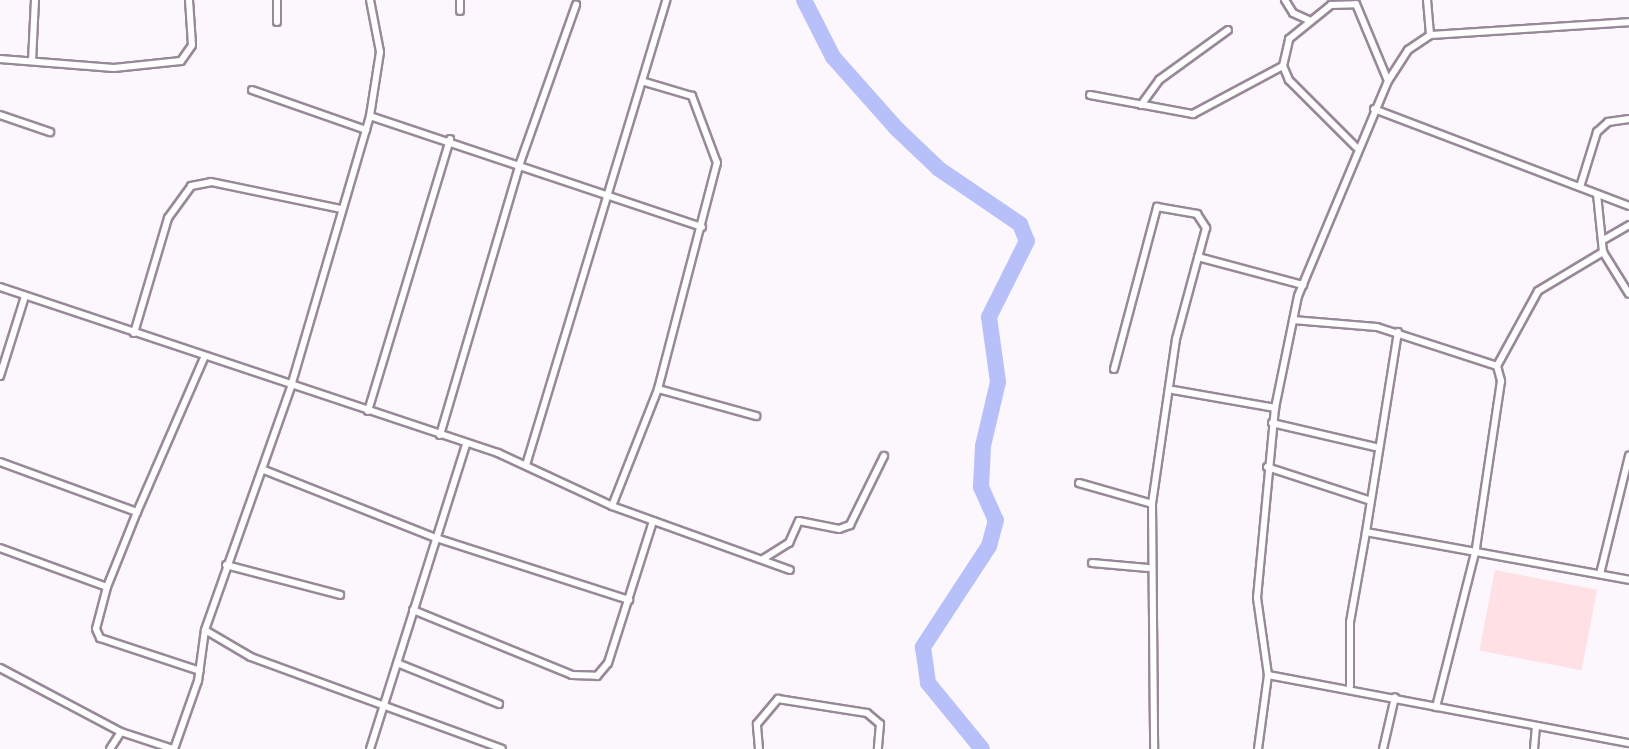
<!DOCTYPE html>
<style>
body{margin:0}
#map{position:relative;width:1629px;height:749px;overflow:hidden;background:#fcf6fd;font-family:Raleway,sans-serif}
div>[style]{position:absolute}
.green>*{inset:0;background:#fee0e5;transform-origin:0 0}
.river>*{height:16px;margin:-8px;padding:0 8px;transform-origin:8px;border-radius:8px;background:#b7c0f9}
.roads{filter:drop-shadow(2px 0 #988999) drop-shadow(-2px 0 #988999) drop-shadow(0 2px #988999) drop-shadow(0 -2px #988999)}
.street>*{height:6px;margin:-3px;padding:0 3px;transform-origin:3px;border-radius:3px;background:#fff}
span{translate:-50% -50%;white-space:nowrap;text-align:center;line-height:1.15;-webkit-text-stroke:6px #fcf6fd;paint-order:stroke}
</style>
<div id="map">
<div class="green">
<i style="left:1495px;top:570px;width:104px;height:82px;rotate:11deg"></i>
</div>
<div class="river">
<i style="left:804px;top:0;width:64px;rotate:63deg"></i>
<i style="left:833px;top:57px;width:95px;rotate:48.4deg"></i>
<i style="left:896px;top:128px;width:59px;rotate:43.6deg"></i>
<i style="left:939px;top:169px;width:98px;rotate:34.2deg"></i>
<i style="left:1020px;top:224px;width:18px;rotate:68deg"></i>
<i style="left:1027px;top:241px;width:85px;rotate:116.6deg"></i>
<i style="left:989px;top:317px;width:66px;rotate:82.1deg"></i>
<i style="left:998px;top:382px;width:66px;rotate:103.2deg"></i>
<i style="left:983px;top:446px;width:41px;rotate:92.8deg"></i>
<i style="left:981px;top:487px;width:36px;rotate:66deg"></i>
<i style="left:996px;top:520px;width:27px;rotate:105deg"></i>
<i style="left:989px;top:546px;width:121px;rotate:123.2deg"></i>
<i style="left:923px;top:647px;width:36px;rotate:82deg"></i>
<i style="left:928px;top:683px;width:85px;rotate:50.7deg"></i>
</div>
<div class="roads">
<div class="street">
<i style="left:277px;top:0;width:22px;rotate:90deg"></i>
<i style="left:370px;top:0;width:53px;rotate:79.1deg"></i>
<i style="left:380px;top:52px;width:65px;rotate:98.9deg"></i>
<i style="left:370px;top:116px;width:282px;rotate:106.3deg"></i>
<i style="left:291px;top:387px;width:258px;rotate:109.5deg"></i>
<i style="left:205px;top:630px;width:53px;rotate:30.4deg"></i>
<i style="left:251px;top:657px;width:267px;rotate:20.1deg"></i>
<i style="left:1285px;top:0;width:15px;rotate:58deg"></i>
<i style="left:1293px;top:13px;width:17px;rotate:24deg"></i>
<i style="left:1427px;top:0;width:35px;rotate:85deg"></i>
<i style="left:460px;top:11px;width:11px;rotate:-90deg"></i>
<i style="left:0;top:59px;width:114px;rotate:4.5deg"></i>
<i style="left:114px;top:68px;width:67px;rotate:-6deg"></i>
<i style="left:181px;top:61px;width:19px;rotate:-55deg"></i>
<i style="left:192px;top:45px;width:45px;rotate:-93.8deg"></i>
<i style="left:32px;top:61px;width:61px;rotate:-87.2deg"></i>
<i style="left:252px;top:90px;width:121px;rotate:19.3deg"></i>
<i style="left:1090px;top:95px;width:105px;rotate:10.5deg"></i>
<i style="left:1193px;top:114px;width:102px;rotate:-28.1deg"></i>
<i style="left:1141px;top:105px;width:31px;rotate:-54deg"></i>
<i style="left:1159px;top:80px;width:85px;rotate:-35.9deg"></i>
<i style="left:1374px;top:109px;width:273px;rotate:20.8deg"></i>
<i style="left:0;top:115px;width:53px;rotate:18.8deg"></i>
<i style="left:370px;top:116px;width:350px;rotate:18.5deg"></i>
<i style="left:1356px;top:147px;width:95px;rotate:-135deg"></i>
<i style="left:1289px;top:80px;width:15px;rotate:-113deg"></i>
<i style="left:1283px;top:66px;width:28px;rotate:-77deg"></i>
<i style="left:1289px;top:39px;width:54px;rotate:-39deg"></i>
<i style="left:1331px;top:5px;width:25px;rotate:-2deg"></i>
<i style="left:1356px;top:4px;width:83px;rotate:67.4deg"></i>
<i style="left:1580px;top:187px;width:58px;rotate:-72.8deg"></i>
<i style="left:1597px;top:132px;width:15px;rotate:-42deg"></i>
<i style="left:1608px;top:122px;width:21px;rotate:-8deg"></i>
<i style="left:1597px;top:194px;width:58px;rotate:84.1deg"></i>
<i style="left:1603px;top:252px;width:49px;rotate:58.2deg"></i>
<i style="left:1605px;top:239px;width:28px;rotate:-30deg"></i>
<i style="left:1198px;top:257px;width:109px;rotate:14.9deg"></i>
<i style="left:0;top:287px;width:525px;rotate:18.43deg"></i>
<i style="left:498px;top:453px;width:126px;rotate:24.9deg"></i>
<i style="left:612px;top:506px;width:189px;rotate:19.8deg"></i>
<i style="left:1293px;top:320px;width:84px;rotate:4.8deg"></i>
<i style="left:1377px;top:327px;width:126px;rotate:18deg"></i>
<i style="left:1497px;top:366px;width:16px;rotate:75deg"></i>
<i style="left:1501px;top:381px;width:170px;rotate:98.5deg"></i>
<i style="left:1476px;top:549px;width:163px;rotate:104.2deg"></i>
<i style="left:1398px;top:332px;width:203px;rotate:99.1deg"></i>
<i style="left:1366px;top:532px;width:267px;rotate:10.3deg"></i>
<i style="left:134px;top:333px;width:120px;rotate:-73.5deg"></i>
<i style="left:168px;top:218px;width:39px;rotate:-54deg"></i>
<i style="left:191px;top:186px;width:20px;rotate:-11deg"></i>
<i style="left:211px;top:182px;width:133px;rotate:11.7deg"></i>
<i style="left:1497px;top:366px;width:85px;rotate:-61.3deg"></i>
<i style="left:1538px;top:291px;width:76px;rotate:-31deg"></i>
<i style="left:1114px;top:369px;width:168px;rotate:-75.1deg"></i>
<i style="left:1157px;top:207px;width:41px;rotate:9.9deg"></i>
<i style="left:1197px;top:214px;width:17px;rotate:57deg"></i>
<i style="left:1206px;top:228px;width:115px;rotate:105.1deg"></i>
<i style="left:1176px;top:339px;width:167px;rotate:98.3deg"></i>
<i style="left:1152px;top:504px;width:245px;rotate:89.5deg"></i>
<i style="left:0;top:376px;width:84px;rotate:-72.6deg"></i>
<i style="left:658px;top:389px;width:102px;rotate:15.4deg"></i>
<i style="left:1173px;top:390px;width:104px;rotate:10deg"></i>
<i style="left:368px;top:411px;width:284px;rotate:-73.2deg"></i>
<i style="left:1272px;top:423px;width:106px;rotate:13.1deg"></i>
<i style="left:440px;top:435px;width:284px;rotate:-73.6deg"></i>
<i style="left:520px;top:163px;width:168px;rotate:-70.5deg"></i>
<i style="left:0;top:462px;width:146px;rotate:20.1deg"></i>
<i style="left:137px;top:512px;width:81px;rotate:111.8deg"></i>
<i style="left:107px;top:587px;width:114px;rotate:-160deg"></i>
<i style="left:526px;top:465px;width:486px;rotate:-73.2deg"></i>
<i style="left:1267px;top:467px;width:106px;rotate:18.1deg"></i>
<i style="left:264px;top:470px;width:185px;rotate:21.6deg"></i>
<i style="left:436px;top:538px;width:203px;rotate:17.8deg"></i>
<i style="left:1079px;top:483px;width:76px;rotate:16deg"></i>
<i style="left:612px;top:506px;width:126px;rotate:-68.5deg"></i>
<i style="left:658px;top:389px;width:234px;rotate:-75.4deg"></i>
<i style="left:717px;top:163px;width:72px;rotate:-110.5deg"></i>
<i style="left:692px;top:96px;width:49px;rotate:-163.4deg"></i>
<i style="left:137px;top:512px;width:168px;rotate:-66.5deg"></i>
<i style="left:763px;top:559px;width:31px;rotate:-32deg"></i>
<i style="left:789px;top:543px;width:24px;rotate:-66deg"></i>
<i style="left:799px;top:521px;width:41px;rotate:11.3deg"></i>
<i style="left:839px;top:529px;width:12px;rotate:-20deg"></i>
<i style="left:850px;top:525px;width:77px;rotate:-63.8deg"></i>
<i style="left:1092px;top:563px;width:56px;rotate:5.1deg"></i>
<i style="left:226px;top:565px;width:118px;rotate:14.7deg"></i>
<i style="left:1600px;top:574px;width:122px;rotate:-76.2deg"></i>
<i style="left:107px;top:587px;width:43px;rotate:104.7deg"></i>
<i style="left:96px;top:629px;width:10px;rotate:66deg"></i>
<i style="left:100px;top:638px;width:105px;rotate:18.3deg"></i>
<i style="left:413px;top:610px;width:172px;rotate:22.2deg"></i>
<i style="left:572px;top:675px;width:25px;rotate:2deg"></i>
<i style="left:597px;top:676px;width:17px;rotate:-50deg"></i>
<i style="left:608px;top:663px;width:149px;rotate:-72.4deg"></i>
<i style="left:397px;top:663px;width:110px;rotate:21.9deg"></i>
<i style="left:0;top:668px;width:137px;rotate:27.9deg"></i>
<i style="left:121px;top:732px;width:55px;rotate:18.1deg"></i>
<i style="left:1268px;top:675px;width:367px;rotate:10.7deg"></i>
<i style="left:1350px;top:686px;width:64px;rotate:-90deg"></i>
<i style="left:1350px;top:622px;width:91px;rotate:-79.9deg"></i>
<i style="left:110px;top:749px;width:20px;rotate:-57deg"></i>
<i style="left:174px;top:749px;width:72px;rotate:-70.6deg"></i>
<i style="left:198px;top:681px;width:51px;rotate:-82.2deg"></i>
<i style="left:370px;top:749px;width:319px;rotate:-72.5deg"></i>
<i style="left:759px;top:749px;width:25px;rotate:-95deg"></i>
<i style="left:757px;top:724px;width:33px;rotate:-50deg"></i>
<i style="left:778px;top:699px;width:90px;rotate:8.9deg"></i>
<i style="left:867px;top:713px;width:17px;rotate:40deg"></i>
<i style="left:880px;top:724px;width:25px;rotate:95deg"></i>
<i style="left:1258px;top:749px;width:75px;rotate:-82.3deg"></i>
<i style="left:1268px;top:675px;width:78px;rotate:-98.1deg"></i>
<i style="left:1257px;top:598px;width:191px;rotate:-84.6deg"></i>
<i style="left:1275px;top:408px;width:114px;rotate:-78.4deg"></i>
<i style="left:1298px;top:296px;width:233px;rotate:-67.3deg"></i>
<i style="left:1388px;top:81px;width:37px;rotate:-57deg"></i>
<i style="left:1408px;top:50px;width:27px;rotate:-34deg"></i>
<i style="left:1430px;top:35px;width:199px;rotate:-3.7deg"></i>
<i style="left:1383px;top:749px;width:53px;rotate:-77deg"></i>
<i style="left:1534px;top:749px;width:21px;rotate:-85deg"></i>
</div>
</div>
</div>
